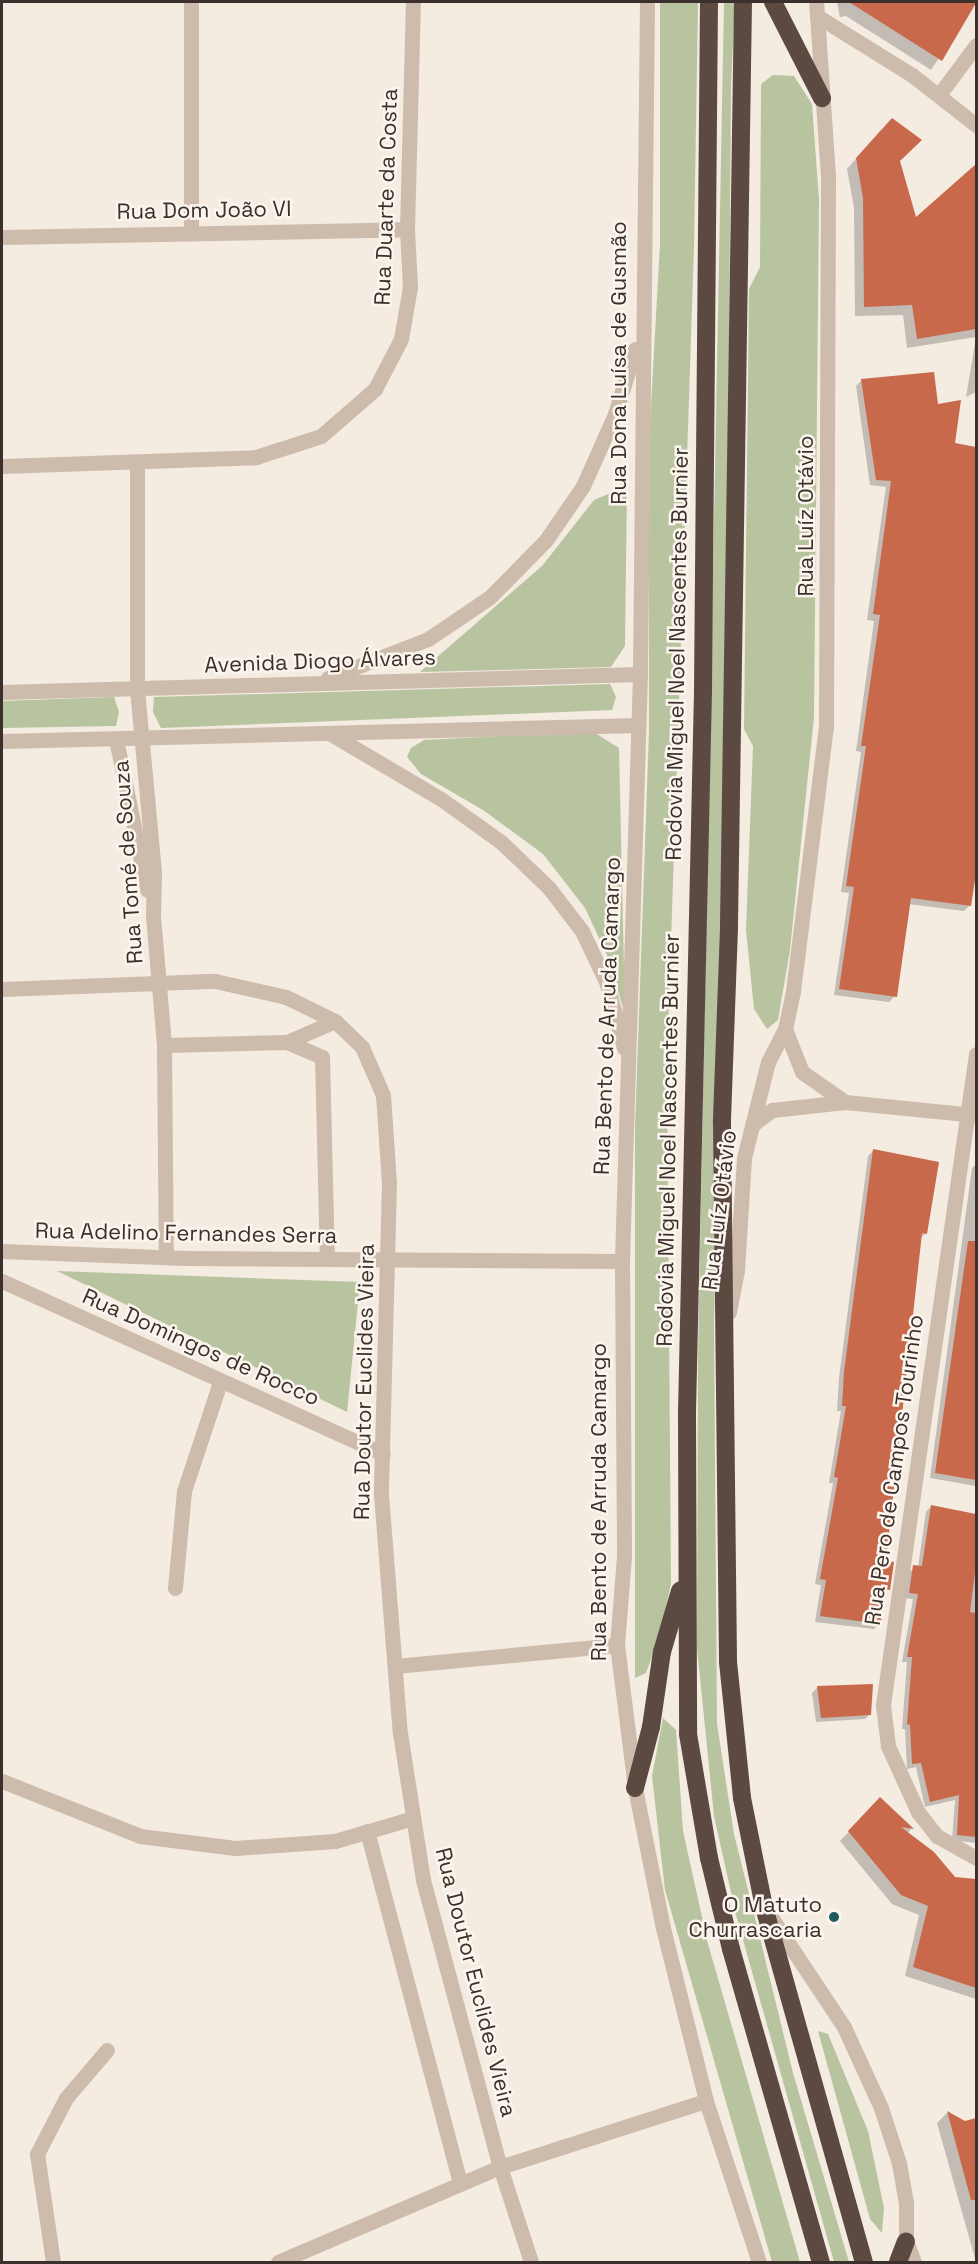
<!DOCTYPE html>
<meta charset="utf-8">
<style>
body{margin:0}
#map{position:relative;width:978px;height:2264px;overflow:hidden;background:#f4ebe1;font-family:"Space Grotesk",sans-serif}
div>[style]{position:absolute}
.green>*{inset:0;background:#b8c4a0}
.shadow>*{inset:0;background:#0003}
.building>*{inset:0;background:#c8694b}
.minor>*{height:15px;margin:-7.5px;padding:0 7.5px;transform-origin:7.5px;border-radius:7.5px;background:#cdbbac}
.highway>*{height:18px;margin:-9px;padding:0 9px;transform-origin:9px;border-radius:9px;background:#5c4a42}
.dots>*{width:16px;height:16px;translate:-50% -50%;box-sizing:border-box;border:3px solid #fbf5ee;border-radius:50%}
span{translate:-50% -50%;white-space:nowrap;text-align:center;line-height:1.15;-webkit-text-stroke:5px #fbf5ee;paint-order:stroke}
.street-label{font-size:22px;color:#3b302b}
.poi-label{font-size:22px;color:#3b302b}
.right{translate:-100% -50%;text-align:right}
.frame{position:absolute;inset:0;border:3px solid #3b302b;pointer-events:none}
</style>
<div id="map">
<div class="green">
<i style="clip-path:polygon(660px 2px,698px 2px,694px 247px,667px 1063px,671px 1583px,661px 1632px,646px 1673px,635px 1678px,635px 1127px,649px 732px,649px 441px,660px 244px)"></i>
<i style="clip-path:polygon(724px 2px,735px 2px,731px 87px,727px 621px,714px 1325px,717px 1724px,734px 1834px,754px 1914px,793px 2073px,849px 2262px,834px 2262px,736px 1915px,714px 1816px,697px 1648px,698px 1355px)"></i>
<i style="clip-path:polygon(773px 75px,794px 76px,812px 104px,819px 200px,814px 717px,790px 950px,778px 1020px,767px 1029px,754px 1009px,746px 930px,753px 746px,744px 729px,749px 289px,760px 267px,761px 84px)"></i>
<i style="clip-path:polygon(627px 486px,625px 646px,611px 667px,420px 672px,542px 566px,594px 500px)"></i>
<i style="clip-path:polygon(610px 684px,616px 697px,612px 710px,161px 728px,153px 712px,154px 697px)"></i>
<i style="clip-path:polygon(114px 697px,119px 712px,116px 726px,2px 728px,2px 701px)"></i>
<i style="clip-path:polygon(592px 731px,619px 748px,625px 1014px,607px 955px,585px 908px,543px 854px,483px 810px,421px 774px,407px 757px,411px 748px,424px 740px)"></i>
<i style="clip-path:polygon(57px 1271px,360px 1282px,347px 1412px)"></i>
<i style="clip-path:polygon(663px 1718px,676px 1730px,683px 1831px,708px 1944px,800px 2262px,772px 2262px,665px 1890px,652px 1776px)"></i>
<i style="clip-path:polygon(818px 2031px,828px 2034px,868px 2131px,884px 2208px,882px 2233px,870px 2219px)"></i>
</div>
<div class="shadow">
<i style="clip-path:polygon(837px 2px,869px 2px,871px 11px,878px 2px,976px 2px,931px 70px,846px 16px,840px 17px)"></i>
<i style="clip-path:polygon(882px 129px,899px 161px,915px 220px,976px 166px,976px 392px,966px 397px,976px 337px,907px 348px,903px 315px,855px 316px,854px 208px,847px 169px)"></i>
<i style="clip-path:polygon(862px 380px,937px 405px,954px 444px,976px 448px,976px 851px,970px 905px,964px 911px,908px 904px,895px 996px,889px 1002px,834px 995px,849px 893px,841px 892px,861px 752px,856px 751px,874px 621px,867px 620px,886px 487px,870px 485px,856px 386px)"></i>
<i style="clip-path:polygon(874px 1150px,926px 1233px,920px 1239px,907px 1343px,902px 1420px,884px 1562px,888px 1589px,882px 1595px,880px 1623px,874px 1629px,815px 1622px,821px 1585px,815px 1584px,833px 1483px,829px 1483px,841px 1411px,837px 1411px,839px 1378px,868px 1156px)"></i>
<i style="clip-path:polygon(976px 1164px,976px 1486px,930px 1478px,972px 1168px)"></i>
<i style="clip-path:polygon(931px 1506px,976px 1515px,976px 1843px,952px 1840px,955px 1800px,925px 1807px,916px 1767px,907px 1769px,905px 1729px,902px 1729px,907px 1662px,902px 1662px,913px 1599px,904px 1598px,908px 1572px,918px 1567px,926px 1512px)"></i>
<i style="clip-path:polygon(817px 1688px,870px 1714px,865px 1719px,816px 1722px,812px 1693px)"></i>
<i style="clip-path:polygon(880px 1799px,911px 1829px,907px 1834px,954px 1878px,976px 1882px,976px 1999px,905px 1976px,919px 1915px,892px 1904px,840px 1841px)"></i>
<i style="clip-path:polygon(947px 2113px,965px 2122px,976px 2119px,976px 2262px,937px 2123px)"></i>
</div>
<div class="building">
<i style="clip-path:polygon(849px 2px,976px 2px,976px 3px,942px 61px)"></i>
<i style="clip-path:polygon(892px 118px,922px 140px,900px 161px,916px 217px,976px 164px,976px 329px,917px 339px,912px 305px,864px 307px,863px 198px,856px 158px)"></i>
<i style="clip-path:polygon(934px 372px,938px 404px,961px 400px,955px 443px,976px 447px,976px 874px,971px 906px,911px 898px,897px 997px,839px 989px,854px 887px,846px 886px,866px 746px,861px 746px,880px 615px,873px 614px,891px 481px,876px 480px,861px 379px)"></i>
<i style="clip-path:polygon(873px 1149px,939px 1162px,927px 1234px,922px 1233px,886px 1561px,894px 1562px,890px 1590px,885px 1589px,881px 1624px,820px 1616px,826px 1580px,820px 1579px,838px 1478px,834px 1477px,846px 1406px,842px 1406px,844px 1372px)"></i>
<i style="clip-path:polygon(968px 1241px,976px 1241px,976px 1480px,935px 1473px)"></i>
<i style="clip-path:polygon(931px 1505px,976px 1514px,976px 1565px,970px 1612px,976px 1613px,976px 1837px,957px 1835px,959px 1795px,930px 1802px,921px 1763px,912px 1764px,910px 1724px,907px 1725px,912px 1657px,907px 1657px,918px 1594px,909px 1593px,913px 1565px,922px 1566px)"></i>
<i style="clip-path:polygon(873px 1684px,871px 1715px,821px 1718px,817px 1686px)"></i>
<i style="clip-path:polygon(880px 1797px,914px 1829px,901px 1827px,934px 1852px,955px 1877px,976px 1879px,976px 1988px,913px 1967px,928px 1906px,901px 1895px,848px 1831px)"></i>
<i style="clip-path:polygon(947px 2111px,965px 2121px,976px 2118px,976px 2200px,971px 2200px)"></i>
</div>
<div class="minor">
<i style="left:191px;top:2px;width:230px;rotate:90deg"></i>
<i style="left:647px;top:2px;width:672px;rotate:90.6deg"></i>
<i style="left:640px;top:674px;width:587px;rotate:91.76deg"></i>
<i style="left:622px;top:1261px;width:295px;rotate:89.6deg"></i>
<i style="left:624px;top:1556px;width:89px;rotate:94.5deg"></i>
<i style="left:617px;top:1645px;width:144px;rotate:82.8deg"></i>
<i style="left:635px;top:1788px;width:143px;rotate:78.7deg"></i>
<i style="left:663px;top:1928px;width:178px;rotate:76deg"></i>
<i style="left:706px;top:2101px;width:169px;rotate:71.8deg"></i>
<i style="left:817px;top:16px;width:112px;rotate:31.8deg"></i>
<i style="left:912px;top:75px;width:81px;rotate:38deg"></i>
<i style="left:939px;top:95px;width:62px;rotate:-53.5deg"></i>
<i style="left:2px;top:237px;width:405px;rotate:-1.1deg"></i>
<i style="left:137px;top:464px;width:225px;rotate:90deg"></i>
<i style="left:137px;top:689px;width:184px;rotate:84.7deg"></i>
<i style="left:154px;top:872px;width:44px;rotate:91.3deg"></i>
<i style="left:153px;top:916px;width:129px;rotate:85.1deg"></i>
<i style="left:164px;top:1045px;width:212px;rotate:89.5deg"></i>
<i style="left:2px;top:466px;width:254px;rotate:-2deg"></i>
<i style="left:256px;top:457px;width:68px;rotate:-17.9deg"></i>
<i style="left:321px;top:436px;width:72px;rotate:-41deg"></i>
<i style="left:375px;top:389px;width:56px;rotate:-62.5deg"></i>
<i style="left:401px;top:339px;width:53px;rotate:-80.2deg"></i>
<i style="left:410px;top:287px;width:58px;rotate:-93deg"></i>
<i style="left:407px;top:229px;width:227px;rotate:-88.5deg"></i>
<i style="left:328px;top:678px;width:107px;rotate:-21.3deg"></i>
<i style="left:428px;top:639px;width:75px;rotate:-34.1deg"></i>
<i style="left:490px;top:597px;width:80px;rotate:-45.5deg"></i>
<i style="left:546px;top:540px;width:65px;rotate:-55.6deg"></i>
<i style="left:583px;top:486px;width:79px;rotate:-66deg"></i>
<i style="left:615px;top:414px;width:68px;rotate:-72.9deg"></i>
<i style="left:2px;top:692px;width:638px;rotate:-1.62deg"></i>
<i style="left:331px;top:734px;width:128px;rotate:30.6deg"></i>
<i style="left:441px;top:799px;width:74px;rotate:35.6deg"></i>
<i style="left:501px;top:842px;width:66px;rotate:43.8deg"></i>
<i style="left:549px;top:888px;width:54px;rotate:52.5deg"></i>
<i style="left:582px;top:931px;width:59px;rotate:64.7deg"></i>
<i style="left:607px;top:984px;width:66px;rotate:75.1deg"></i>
<i style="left:116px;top:739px;width:154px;rotate:78.4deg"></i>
<i style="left:2px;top:741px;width:636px;rotate:-1.44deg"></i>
<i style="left:2px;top:989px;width:213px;rotate:-2.2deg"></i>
<i style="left:215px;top:981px;width:73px;rotate:12.7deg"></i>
<i style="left:286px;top:997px;width:55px;rotate:26.1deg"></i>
<i style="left:335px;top:1021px;width:37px;rotate:44deg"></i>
<i style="left:362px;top:1047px;width:52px;rotate:66.4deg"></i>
<i style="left:383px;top:1095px;width:88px;rotate:86.1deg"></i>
<i style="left:389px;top:1183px;width:311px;rotate:91.5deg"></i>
<i style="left:381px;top:1494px;width:240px;rotate:85.5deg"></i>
<i style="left:400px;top:1733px;width:149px;rotate:81.1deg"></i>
<i style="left:423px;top:1880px;width:297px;rotate:75deg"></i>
<i style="left:500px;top:2167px;width:100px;rotate:71.9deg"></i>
<i style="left:785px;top:1029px;width:46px;rotate:68.4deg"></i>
<i style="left:802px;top:1072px;width:52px;rotate:34.9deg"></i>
<i style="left:287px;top:1042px;width:52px;rotate:-23.6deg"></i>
<i style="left:164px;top:1045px;width:123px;rotate:-1.4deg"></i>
<i style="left:287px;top:1042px;width:38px;rotate:23deg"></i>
<i style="left:322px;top:1057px;width:202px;rotate:88.6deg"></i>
<i style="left:976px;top:1054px;width:658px;rotate:98.13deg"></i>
<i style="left:883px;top:1705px;width:41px;rotate:83deg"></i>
<i style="left:888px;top:1746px;width:72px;rotate:65.6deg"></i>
<i style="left:918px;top:1812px;width:31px;rotate:52deg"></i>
<i style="left:937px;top:1836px;width:45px;rotate:29.4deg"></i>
<i style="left:752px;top:1125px;width:25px;rotate:-37deg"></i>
<i style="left:772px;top:1110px;width:73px;rotate:-6.3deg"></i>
<i style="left:845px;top:1102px;width:132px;rotate:5.7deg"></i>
<i style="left:2px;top:1251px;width:184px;rotate:2.2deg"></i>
<i style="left:186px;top:1258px;width:436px;rotate:0.4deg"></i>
<i style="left:2px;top:1281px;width:418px;rotate:24.4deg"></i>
<i style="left:729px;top:1312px;width:43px;rotate:-79.2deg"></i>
<i style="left:737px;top:1270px;width:112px;rotate:-86.4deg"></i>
<i style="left:744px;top:1158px;width:99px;rotate:-76deg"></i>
<i style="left:768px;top:1062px;width:37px;rotate:-63deg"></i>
<i style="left:785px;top:1029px;width:39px;rotate:-78deg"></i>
<i style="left:793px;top:991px;width:266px;rotate:-82.9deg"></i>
<i style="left:826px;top:727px;width:551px;rotate:-89.79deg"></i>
<i style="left:828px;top:176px;width:174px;rotate:-93.9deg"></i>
<i style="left:175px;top:1588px;width:97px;rotate:-84.7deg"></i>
<i style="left:184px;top:1491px;width:115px;rotate:-71.7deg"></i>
<i style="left:395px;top:1666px;width:223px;rotate:-5.4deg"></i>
<i style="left:2px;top:1781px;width:149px;rotate:21.7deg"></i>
<i style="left:140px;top:1836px;width:96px;rotate:7.2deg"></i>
<i style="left:235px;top:1848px;width:100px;rotate:-4deg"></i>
<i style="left:335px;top:1841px;width:81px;rotate:-16.4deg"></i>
<i style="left:367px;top:1831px;width:363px;rotate:75.2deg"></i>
<i style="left:769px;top:1914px;width:136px;rotate:56.4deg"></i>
<i style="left:844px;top:2027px;width:89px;rotate:65.4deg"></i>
<i style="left:881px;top:2108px;width:58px;rotate:71.9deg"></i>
<i style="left:899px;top:2163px;width:41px;rotate:80.1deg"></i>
<i style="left:906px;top:2203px;width:38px;rotate:90deg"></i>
<i style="left:906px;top:2241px;width:22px;rotate:69deg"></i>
<i style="left:53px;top:2262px;width:109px;rotate:-98.4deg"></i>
<i style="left:37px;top:2154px;width:63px;rotate:-62.6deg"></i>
<i style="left:66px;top:2098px;width:63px;rotate:-49.5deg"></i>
<i style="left:278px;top:2262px;width:241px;rotate:-23.2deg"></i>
<i style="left:500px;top:2167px;width:216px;rotate:-17.8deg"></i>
</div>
<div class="highway">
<i style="left:709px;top:2px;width:689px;rotate:90.5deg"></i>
<i style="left:703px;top:691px;width:724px;rotate:91.27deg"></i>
<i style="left:687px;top:1415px;width:319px;rotate:89.8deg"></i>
<i style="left:688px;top:1734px;width:126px;rotate:80.4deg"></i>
<i style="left:709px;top:1858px;width:94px;rotate:76.4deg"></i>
<i style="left:731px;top:1949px;width:326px;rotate:74deg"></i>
<i style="left:743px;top:2px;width:926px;rotate:90.87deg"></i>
<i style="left:729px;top:928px;width:195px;rotate:92.1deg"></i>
<i style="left:722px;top:1123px;width:539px;rotate:89.36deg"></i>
<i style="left:728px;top:1662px;width:137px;rotate:84.1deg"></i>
<i style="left:742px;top:1798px;width:111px;rotate:78.6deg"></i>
<i style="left:764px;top:1907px;width:369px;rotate:74.3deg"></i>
<i style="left:773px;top:2px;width:108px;rotate:63deg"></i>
<i style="left:635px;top:1788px;width:63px;rotate:-75.3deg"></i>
<i style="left:651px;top:1727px;width:76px;rotate:-81.7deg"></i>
<i style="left:662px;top:1652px;width:64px;rotate:-73.6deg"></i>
<i style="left:898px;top:2262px;width:22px;rotate:-69deg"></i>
</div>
<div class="dots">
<i style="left:834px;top:1917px;background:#1f5a5e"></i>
</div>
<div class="street-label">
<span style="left:386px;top:197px;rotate:-88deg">Rua Duarte da Costa</span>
<span style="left:204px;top:210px;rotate:-1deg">Rua Dom João VI</span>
<span style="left:619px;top:363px;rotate:-90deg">Rua Dona Luísa de Gusmão</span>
<span style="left:806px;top:516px;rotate:-90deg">Rua Luíz Otávio</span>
<span style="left:677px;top:654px;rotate:-89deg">Rodovia Miguel Noel Nascentes Burnier</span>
<span style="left:320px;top:661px;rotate:-2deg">Avenida Diogo Álvares</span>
<span style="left:128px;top:862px;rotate:-94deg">Rua Tomé de Souza</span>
<span style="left:607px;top:1016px;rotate:-88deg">Rua Bento de Arruda Camargo</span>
<span style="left:668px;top:1140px;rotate:-89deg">Rodovia Miguel Noel Nascentes Burnier</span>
<span style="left:719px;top:1210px;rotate:-83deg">Rua Luíz Otávio</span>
<span style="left:186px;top:1233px;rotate:1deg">Rua Adelino Fernandes Serra</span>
<span style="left:201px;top:1347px;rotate:24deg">Rua Domingos de Rocco</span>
<span style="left:364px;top:1382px;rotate:-89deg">Rua Doutor Euclides Vieira</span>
<span style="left:894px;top:1470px;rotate:-82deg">Rua Pero de Campos Tourinho</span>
<span style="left:599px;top:1502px;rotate:-90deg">Rua Bento de Arruda Camargo</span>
<span style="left:476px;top:1982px;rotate:76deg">Rua Doutor Euclides Vieira</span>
</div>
<div class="poi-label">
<span class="right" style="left:822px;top:1917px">O Matuto<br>Churrascaria</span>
</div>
<div class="frame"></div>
</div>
